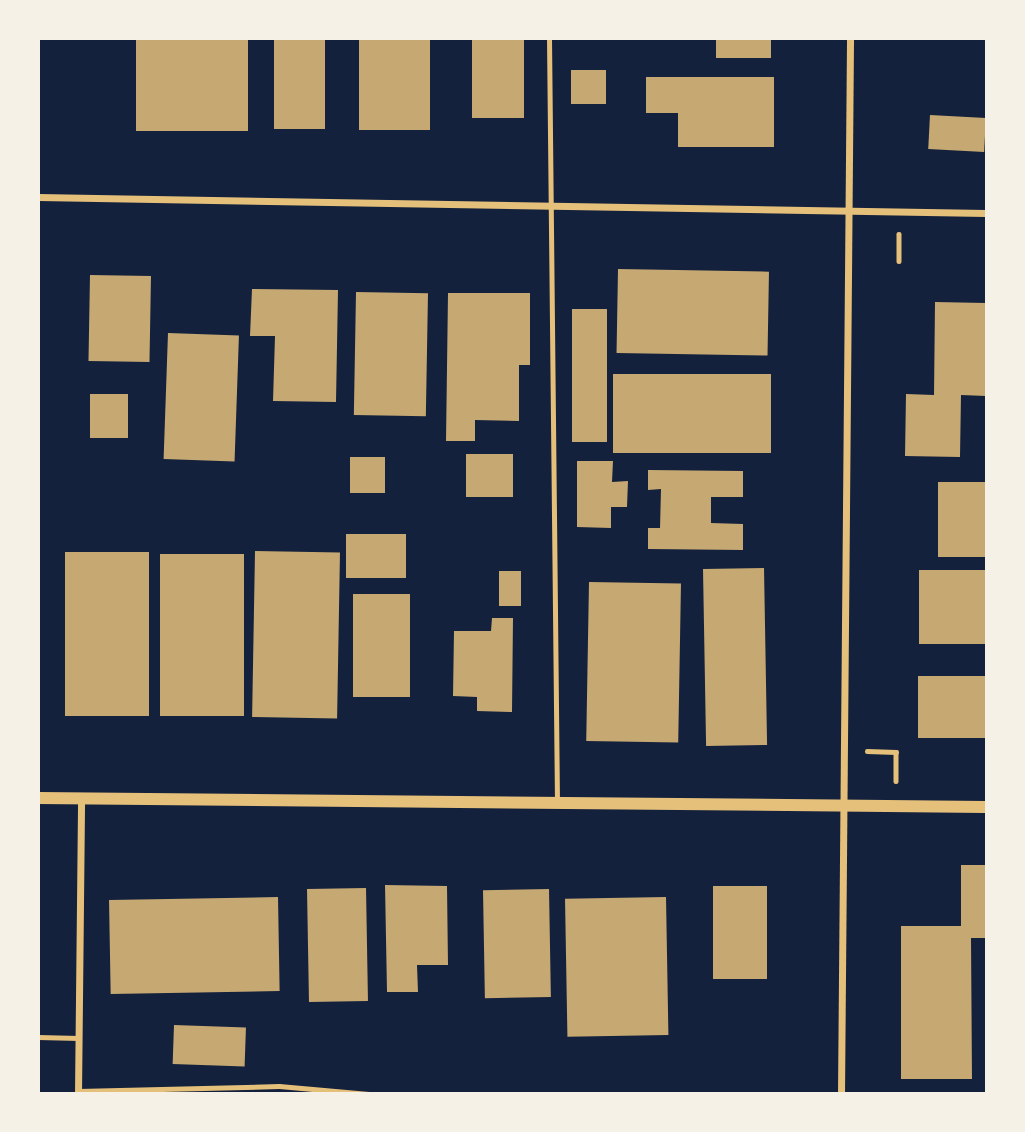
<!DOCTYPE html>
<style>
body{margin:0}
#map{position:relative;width:1025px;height:1132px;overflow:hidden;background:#14213d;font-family:Quicksand,sans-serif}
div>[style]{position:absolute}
.building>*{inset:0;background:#c6a872;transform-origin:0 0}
.path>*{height:4.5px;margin:-2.25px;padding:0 2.25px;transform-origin:2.25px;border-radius:2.25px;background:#e5c07b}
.service>*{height:5px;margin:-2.5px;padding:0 2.5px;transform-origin:2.5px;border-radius:2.5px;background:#e5c07b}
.minor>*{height:7px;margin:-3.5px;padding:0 3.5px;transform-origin:3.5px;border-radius:3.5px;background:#e5c07b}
.tertiary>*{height:12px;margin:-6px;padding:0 6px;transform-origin:6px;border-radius:6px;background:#e5c07b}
span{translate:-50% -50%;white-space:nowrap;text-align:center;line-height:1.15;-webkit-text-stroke:5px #f6f1e7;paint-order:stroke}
.frame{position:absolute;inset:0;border:40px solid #f6f1e7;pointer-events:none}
</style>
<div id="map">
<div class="building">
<i style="left:136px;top:38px;width:112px;height:93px"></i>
<i style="left:274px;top:38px;width:51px;height:91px"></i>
<i style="left:359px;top:38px;width:71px;height:92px"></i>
<i style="left:472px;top:38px;width:52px;height:80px"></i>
<i style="left:716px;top:38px;width:55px;height:20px"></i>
<i style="left:571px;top:70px;width:35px;height:34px"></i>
<i style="clip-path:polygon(646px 77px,774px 77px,774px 147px,678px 147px,678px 113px,646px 113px)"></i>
<i style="left:930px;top:115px;width:56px;height:34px;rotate:3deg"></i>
<i style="left:618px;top:269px;width:151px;height:84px;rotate:1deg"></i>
<i style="left:90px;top:275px;width:61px;height:86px;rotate:1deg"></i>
<i style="clip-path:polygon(252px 289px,338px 290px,336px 402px,273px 401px,275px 336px,250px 336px)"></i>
<i style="left:356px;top:292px;width:72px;height:123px;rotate:1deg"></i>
<i style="clip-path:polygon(448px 293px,530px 293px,530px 365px,519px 365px,519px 421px,475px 420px,475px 441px,446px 441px)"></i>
<i style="clip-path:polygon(935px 302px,986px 303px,986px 396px,961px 395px,960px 457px,905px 456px,906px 394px,934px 395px)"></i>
<i style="left:572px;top:309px;width:35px;height:133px"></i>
<i style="left:168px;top:333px;width:71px;height:126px;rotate:2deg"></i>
<i style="left:771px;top:374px;width:79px;height:158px;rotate:90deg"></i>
<i style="left:90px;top:394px;width:38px;height:44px"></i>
<i style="left:466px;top:454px;width:47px;height:43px"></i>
<i style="left:350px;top:457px;width:35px;height:36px"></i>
<i style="clip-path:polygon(577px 461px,613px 461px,612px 482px,628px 481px,627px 507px,611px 507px,611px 528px,577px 527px)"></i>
<i style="clip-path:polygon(648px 470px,743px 471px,743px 497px,711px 497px,711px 523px,743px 524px,743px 550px,648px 549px,648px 528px,660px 528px,661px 489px,648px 490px)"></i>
<i style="left:938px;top:482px;width:48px;height:75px"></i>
<i style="left:346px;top:534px;width:60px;height:44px"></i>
<i style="left:255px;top:551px;width:85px;height:166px;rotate:1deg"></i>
<i style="left:65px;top:552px;width:84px;height:164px"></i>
<i style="left:160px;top:554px;width:84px;height:162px"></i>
<i style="left:764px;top:568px;width:177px;height:61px;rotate:89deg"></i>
<i style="left:919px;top:570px;width:67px;height:74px"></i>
<i style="left:499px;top:571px;width:22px;height:35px"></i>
<i style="left:589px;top:582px;width:92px;height:159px;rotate:1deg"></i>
<i style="left:353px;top:594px;width:57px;height:103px"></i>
<i style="clip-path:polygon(492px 618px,513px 618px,512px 712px,477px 711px,477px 697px,453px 696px,454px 631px,491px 631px)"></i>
<i style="left:986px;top:676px;width:62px;height:68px;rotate:90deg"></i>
<i style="clip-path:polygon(961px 865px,986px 865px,986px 938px,971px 938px,972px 1079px,901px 1079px,901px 926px,961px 926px)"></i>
<i style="clip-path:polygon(385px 885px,447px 886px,448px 965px,417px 965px,418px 992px,387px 992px)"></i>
<i style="left:713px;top:886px;width:54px;height:93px"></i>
<i style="left:366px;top:888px;width:113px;height:59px;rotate:89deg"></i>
<i style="left:549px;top:889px;width:108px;height:66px;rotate:89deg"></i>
<i style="left:278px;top:897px;width:94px;height:169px;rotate:89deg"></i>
<i style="left:666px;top:897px;width:138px;height:101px;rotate:89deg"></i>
<i style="left:174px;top:1025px;width:72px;height:39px;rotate:2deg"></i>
</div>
<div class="path">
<i style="left:899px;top:234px;width:27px;rotate:90deg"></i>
<i style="left:867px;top:751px;width:29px;rotate:2deg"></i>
<i style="left:896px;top:752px;width:29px;rotate:90deg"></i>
</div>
<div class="service">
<i style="left:549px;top:38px;width:765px;rotate:89.4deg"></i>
<i style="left:38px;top:1037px;width:41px;rotate:1.4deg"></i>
<i style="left:78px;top:1091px;width:201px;rotate:-1.4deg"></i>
<i style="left:279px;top:1086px;width:90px;rotate:5.1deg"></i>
</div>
<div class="minor">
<i style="left:38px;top:197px;width:948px;rotate:0.97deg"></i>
<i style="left:78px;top:1094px;width:296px;rotate:-89.4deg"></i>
<i style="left:841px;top:1094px;width:1056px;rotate:-89.51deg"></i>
</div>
<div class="tertiary">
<i style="left:38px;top:798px;width:948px;rotate:0.54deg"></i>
</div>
<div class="frame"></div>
</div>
